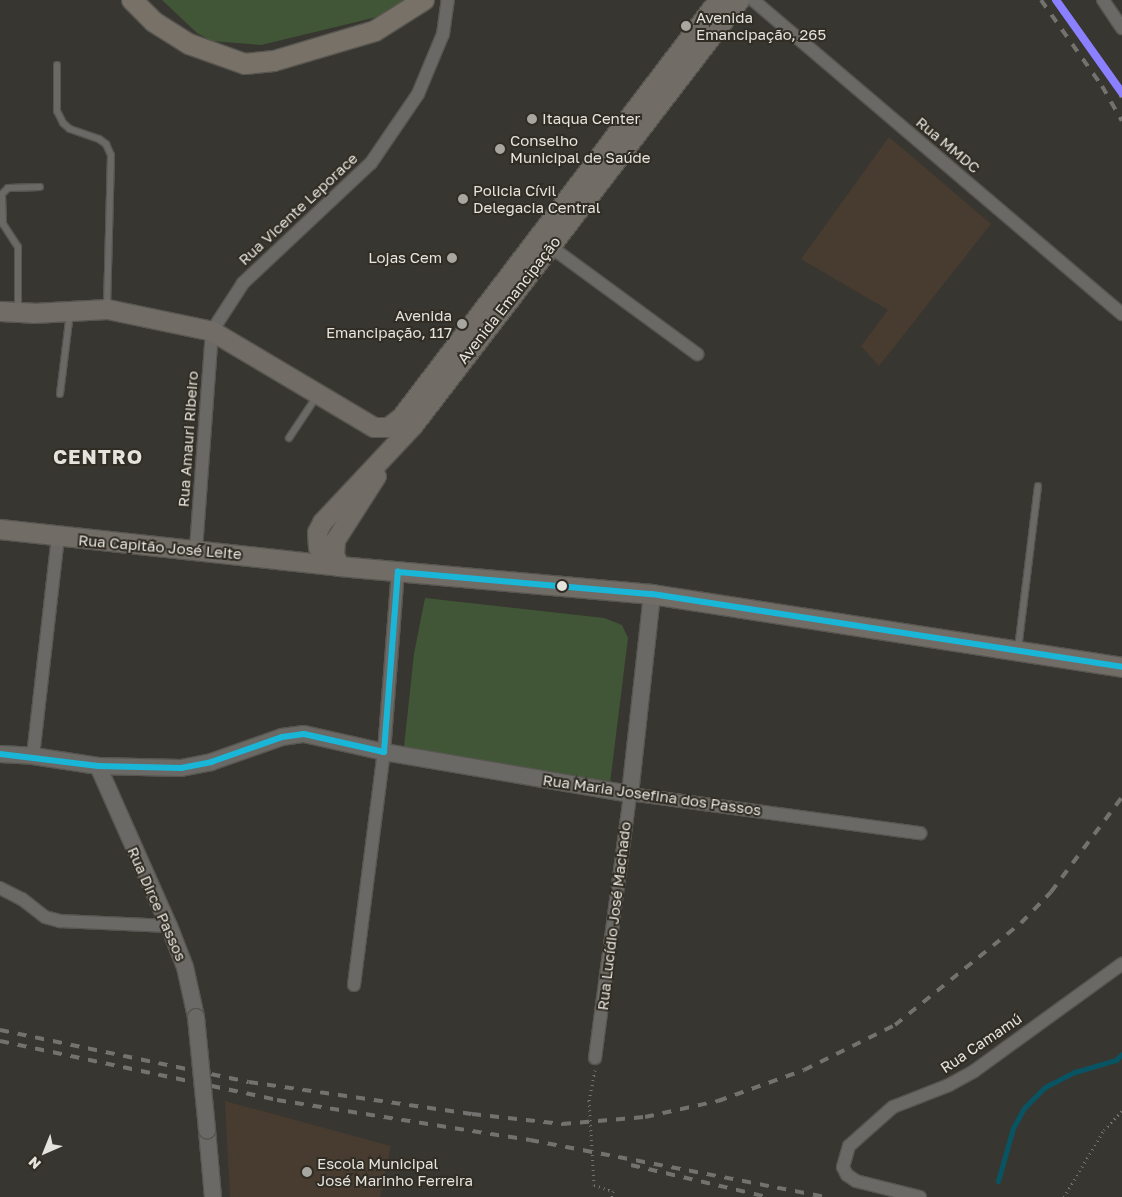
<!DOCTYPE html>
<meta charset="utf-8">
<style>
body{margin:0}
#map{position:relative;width:1122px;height:1197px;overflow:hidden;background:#383631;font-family:"Golos Text",sans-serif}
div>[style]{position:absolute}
.education>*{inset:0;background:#483b2f}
.green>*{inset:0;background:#415636}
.stream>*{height:5px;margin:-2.5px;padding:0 2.5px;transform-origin:2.5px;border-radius:2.5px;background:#095463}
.path>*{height:3px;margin-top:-1.5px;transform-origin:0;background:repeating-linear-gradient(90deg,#747370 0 1px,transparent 0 5px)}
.roads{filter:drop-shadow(1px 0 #575550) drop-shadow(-1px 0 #575550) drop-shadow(0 1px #575550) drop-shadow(0 -1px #575550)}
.service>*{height:6px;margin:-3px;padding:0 3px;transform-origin:3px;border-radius:3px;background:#6a6965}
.minor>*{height:12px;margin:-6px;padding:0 6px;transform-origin:6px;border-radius:6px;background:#6a6965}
.tertiary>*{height:16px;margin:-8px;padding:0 8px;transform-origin:8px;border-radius:8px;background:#6a6965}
.secondary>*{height:19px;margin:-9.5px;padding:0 9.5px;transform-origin:9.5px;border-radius:9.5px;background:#716c66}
.primary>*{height:20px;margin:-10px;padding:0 10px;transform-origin:10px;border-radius:10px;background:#787167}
.rail>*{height:4px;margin-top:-2px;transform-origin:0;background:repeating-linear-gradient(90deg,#74726e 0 9px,transparent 0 18px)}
.bridges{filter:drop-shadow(1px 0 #575550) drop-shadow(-1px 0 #575550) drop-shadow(0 1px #575550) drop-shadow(0 -1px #575550)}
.tertiary-bridge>*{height:16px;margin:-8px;padding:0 8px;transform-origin:8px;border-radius:8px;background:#6a6965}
.bus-1>*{height:6px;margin:-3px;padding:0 3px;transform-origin:3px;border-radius:3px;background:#1ab6d8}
.rail-1>*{height:8px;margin:-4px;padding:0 4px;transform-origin:4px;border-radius:4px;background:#8b80ff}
.dots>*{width:14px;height:14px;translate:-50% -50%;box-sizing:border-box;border:2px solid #312d24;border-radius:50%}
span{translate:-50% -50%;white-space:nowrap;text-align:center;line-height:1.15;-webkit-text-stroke:4px #312d24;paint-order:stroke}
.poi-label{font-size:15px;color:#e5e3dd}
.left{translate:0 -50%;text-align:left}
.right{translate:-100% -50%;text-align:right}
.street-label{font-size:15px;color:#e5e3dd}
.district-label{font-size:20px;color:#e5e3dd;font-weight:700;letter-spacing:1px}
.north{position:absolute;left:20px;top:1127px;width:50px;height:50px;-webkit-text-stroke:4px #312d24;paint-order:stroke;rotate:224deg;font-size:14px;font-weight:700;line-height:20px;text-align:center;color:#e5e3dd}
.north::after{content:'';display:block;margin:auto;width:18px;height:22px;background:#e5e3dd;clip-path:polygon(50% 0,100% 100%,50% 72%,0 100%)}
</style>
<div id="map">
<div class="education">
<i style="clip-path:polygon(889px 137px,991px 224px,879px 366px,861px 346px,888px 310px,801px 259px)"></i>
<i style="clip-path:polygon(225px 1101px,391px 1146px,380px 1197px,230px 1197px)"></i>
</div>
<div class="green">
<i style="clip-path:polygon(162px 0,414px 0,381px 16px,261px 45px,212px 41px,197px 33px)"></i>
<i style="clip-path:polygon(425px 598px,604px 618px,622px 625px,628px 638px,610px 783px,404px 747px,414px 654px)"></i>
</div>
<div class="stream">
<i style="left:998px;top:1181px;width:55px;rotate:-74.2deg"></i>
<i style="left:1013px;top:1128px;width:23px;rotate:-61deg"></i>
<i style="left:1024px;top:1108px;width:30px;rotate:-45deg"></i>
<i style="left:1045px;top:1087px;width:34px;rotate:-27deg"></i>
<i style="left:1075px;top:1072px;width:43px;rotate:-16.3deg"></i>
<i style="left:1116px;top:1060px;width:8px;rotate:-45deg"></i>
</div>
<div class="path">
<i style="left:595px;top:1070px;width:31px;rotate:101deg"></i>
<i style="left:589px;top:1100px;width:85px;rotate:86.6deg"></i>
<i style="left:594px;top:1185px;width:20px;rotate:18deg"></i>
<i style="left:613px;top:1191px;width:6px;rotate:99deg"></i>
<i style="left:1064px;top:1197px;width:78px;rotate:-59.2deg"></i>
<i style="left:1104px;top:1130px;width:26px;rotate:-47deg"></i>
</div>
<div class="roads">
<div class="service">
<i style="left:57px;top:65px;width:46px;rotate:90deg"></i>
<i style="left:57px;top:111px;width:13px;rotate:63deg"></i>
<i style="left:63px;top:123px;width:9px;rotate:41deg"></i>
<i style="left:70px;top:129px;width:31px;rotate:19deg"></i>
<i style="left:99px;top:139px;width:9px;rotate:36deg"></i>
<i style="left:106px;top:144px;width:12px;rotate:66deg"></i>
<i style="left:111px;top:155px;width:153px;rotate:91.5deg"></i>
<i style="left:18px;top:311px;width:64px;rotate:-90deg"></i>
<i style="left:18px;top:247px;width:27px;rotate:-123deg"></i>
<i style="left:3px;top:224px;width:30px;rotate:-92deg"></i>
<i style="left:2px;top:194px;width:8px;rotate:-45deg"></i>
<i style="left:8px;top:188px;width:32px;rotate:-2deg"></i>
<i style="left:60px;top:394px;width:82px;rotate:-83deg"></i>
<i style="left:289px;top:438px;width:50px;rotate:-56.3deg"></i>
<i style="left:1018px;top:649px;width:164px;rotate:-83deg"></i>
</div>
<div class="minor">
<i style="left:753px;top:0;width:485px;rotate:40.4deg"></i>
<i style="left:1103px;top:0;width:34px;rotate:56deg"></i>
<i style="left:544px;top:242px;width:190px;rotate:36.2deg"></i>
<i style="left:196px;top:549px;width:219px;rotate:-85.8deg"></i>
<i style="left:212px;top:331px;width:57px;rotate:-57.1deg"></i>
<i style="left:243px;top:283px;width:175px;rotate:-43.2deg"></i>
<i style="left:371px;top:163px;width:83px;rotate:-55.7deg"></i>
<i style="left:418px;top:94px;width:65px;rotate:-67.4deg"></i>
<i style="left:443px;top:34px;width:34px;rotate:-82deg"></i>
<i style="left:33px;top:756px;width:220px;rotate:-83.5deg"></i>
<i style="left:0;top:888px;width:25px;rotate:27deg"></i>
<i style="left:22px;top:899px;width:29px;rotate:38deg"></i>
<i style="left:45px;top:917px;width:16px;rotate:15deg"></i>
<i style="left:60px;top:921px;width:109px;rotate:2.6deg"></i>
<i style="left:354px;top:985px;width:235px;rotate:-82.7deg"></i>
<i style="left:384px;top:752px;width:181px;rotate:-85.6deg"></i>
<i style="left:595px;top:1058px;width:266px;rotate:-82.4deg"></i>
<i style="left:630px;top:794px;width:293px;rotate:7.7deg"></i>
<i style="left:920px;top:1197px;width:66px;rotate:-166deg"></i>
<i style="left:856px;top:1181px;width:11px;rotate:-146deg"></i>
<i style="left:847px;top:1175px;width:9px;rotate:-117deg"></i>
<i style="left:843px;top:1167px;width:22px;rotate:-74deg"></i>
<i style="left:849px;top:1146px;width:59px;rotate:-41.6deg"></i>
<i style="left:893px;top:1107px;width:60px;rotate:-21.4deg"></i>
<i style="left:949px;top:1085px;width:29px;rotate:-29deg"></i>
<i style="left:974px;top:1071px;width:183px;rotate:-35.9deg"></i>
</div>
<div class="tertiary">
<i style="left:0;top:754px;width:33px;rotate:3deg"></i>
<i style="left:33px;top:756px;width:66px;rotate:8.7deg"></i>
<i style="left:98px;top:766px;width:83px;rotate:1.4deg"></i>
<i style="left:181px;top:768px;width:31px;rotate:-11deg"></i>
<i style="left:211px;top:762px;width:75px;rotate:-19.4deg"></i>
<i style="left:282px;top:737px;width:22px;rotate:-8deg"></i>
<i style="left:304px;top:734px;width:82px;rotate:12.7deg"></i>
<i style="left:384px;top:752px;width:250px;rotate:9.7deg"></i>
<i style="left:630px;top:794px;width:201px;rotate:-83.7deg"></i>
<i style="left:98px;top:766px;width:175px;rotate:66.1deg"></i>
<i style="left:169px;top:926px;width:44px;rotate:68.7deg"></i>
<i style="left:185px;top:967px;width:51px;rotate:77.6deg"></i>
<i style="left:207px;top:1130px;width:67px;rotate:84.9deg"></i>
</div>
<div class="secondary">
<i style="left:0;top:311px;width:33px;rotate:3deg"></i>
<i style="left:33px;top:313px;width:74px;rotate:-3.1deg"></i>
<i style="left:107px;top:309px;width:107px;rotate:11.8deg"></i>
<i style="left:212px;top:331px;width:188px;rotate:30.7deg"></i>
<i style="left:374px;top:427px;width:14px"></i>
<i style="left:388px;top:427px;width:16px;rotate:-38deg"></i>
<i style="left:401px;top:417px;width:524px;rotate:-52.76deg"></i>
<i style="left:0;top:529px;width:341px;rotate:6.2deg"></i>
<i style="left:339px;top:566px;width:314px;rotate:5.1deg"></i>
<i style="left:652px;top:594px;width:476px;rotate:8.8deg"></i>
<i style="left:338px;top:565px;width:27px;rotate:-138deg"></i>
<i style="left:318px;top:547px;width:15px;rotate:-94deg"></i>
<i style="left:317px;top:532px;width:11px;rotate:-63deg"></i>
<i style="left:322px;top:522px;width:133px;rotate:-46.8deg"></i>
<i style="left:413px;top:425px;width:536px;rotate:-52.51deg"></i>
<i style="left:339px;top:566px;width:13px;rotate:-113deg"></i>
<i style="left:334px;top:554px;width:14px;rotate:-86deg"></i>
<i style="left:335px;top:540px;width:76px;rotate:-57.4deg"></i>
</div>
<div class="primary">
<i style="left:132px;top:0;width:31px;rotate:45deg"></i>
<i style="left:154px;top:22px;width:41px;rotate:32.2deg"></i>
<i style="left:189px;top:44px;width:59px;rotate:19.7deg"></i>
<i style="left:245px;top:64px;width:29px;rotate:-6deg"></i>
<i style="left:274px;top:61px;width:105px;rotate:-16.5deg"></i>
<i style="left:375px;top:31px;width:58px;rotate:-32.3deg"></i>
</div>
</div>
<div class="rail">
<i style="left:1041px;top:0;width:105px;rotate:54.7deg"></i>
<i style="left:1102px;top:86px;width:40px;rotate:60.3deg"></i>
<i style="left:1112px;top:79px;width:21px;rotate:62deg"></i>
<i style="left:0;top:1030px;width:254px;rotate:11.8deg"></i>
<i style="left:249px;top:1082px;width:225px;rotate:8.2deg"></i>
<i style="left:472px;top:1114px;width:91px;rotate:6.3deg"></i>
<i style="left:562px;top:1124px;width:83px;rotate:-4.8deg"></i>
<i style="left:645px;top:1117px;width:75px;rotate:-12.4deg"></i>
<i style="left:718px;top:1101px;width:91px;rotate:-19.8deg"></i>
<i style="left:804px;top:1070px;width:102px;rotate:-26.3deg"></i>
<i style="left:895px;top:1025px;width:162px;rotate:-39deg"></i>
<i style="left:1021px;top:923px;width:43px;rotate:-45.9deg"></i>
<i style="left:1051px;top:892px;width:119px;rotate:-53.2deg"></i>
<i style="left:0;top:1041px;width:283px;rotate:12deg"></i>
<i style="left:277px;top:1100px;width:256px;rotate:9deg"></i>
<i style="left:530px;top:1140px;width:301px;rotate:10.9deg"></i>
<i style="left:631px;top:1165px;width:140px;rotate:13.2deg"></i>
</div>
<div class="bridges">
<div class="tertiary-bridge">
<i style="left:196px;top:1017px;width:114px;rotate:84.4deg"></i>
</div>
</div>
<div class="bus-1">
<i style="left:0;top:754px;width:99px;rotate:7deg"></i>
<i style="left:98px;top:766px;width:83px;rotate:1.4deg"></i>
<i style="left:181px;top:768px;width:31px;rotate:-11deg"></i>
<i style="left:211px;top:762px;width:75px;rotate:-19.4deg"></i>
<i style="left:282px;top:737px;width:22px;rotate:-8deg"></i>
<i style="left:304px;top:734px;width:82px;rotate:12.7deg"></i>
<i style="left:384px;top:752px;width:181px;rotate:-85.6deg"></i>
<i style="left:398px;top:572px;width:255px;rotate:5deg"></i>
<i style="left:652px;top:594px;width:476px;rotate:8.8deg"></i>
</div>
<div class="rail-1">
<i style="left:1056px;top:0;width:114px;rotate:54.6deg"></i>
</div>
<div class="dots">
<i style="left:686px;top:26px;background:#a8a6a1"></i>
<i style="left:532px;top:119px;background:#a8a6a1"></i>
<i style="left:500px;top:149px;background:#a8a6a1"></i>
<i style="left:463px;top:199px;background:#a8a6a1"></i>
<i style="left:452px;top:258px;background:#a8a6a1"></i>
<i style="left:462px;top:324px;background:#a8a6a1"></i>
<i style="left:562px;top:586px;background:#e5e3dd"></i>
<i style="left:307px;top:1172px;background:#a8a6a1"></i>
</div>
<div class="poi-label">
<span class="left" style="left:696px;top:26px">Avenida<br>Emancipação, 265</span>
<span class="left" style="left:542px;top:119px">Itaqua Center</span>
<span class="left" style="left:510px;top:149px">Conselho<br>Municipal de Saúde</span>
<span class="left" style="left:473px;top:199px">Policia Cívil<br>Delegacia Central</span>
<span class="right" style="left:442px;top:258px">Lojas Cem</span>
<span class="right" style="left:452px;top:324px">Avenida<br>Emancipação, 117</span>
<span class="left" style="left:317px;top:1172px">Escola Municipal<br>José Marinho Ferreira</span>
</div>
<div class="street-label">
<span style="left:948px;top:145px;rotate:40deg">Rua MMDC</span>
<span style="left:298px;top:209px;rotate:-43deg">Rua Vicente Leporace</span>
<span style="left:509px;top:300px;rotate:-52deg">Avenida Emancipação</span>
<span style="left:188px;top:439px;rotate:-86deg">Rua Amauri Ribeiro</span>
<span style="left:160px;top:547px;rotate:5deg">Rua Capitão José Leite</span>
<span style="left:652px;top:795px;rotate:8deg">Rua Maria Josefina dos Passos</span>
<span style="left:157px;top:904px;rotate:66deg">Rua Dirce Passos</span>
<span style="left:614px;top:916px;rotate:-83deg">Rua Lucídio José Machado</span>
<span style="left:981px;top:1043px;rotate:-34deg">Rua Camamú</span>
</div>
<div class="district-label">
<span style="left:98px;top:456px">CENTRO</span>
</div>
<div class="north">N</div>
</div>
